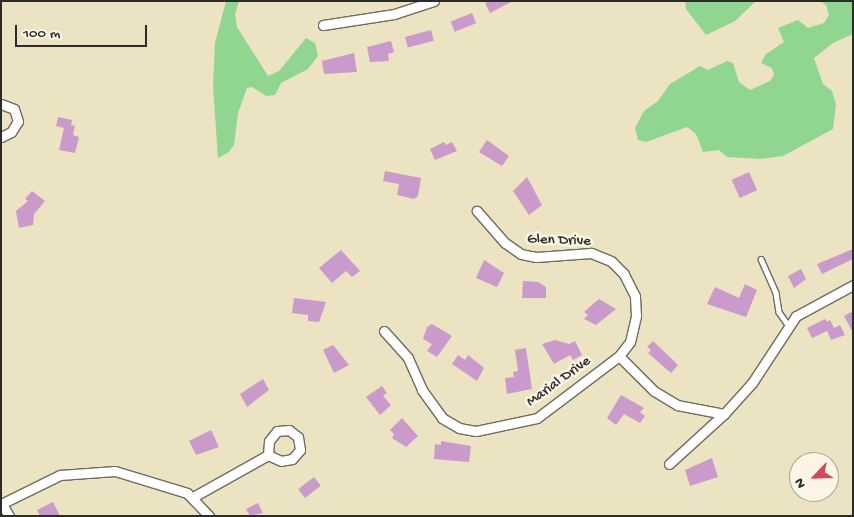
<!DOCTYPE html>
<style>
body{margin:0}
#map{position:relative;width:854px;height:517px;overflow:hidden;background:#ebe3c2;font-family:"Gochi Hand",sans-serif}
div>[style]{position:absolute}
.green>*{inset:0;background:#91d690}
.building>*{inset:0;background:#ca9bca;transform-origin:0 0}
.roads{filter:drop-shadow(1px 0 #6e6b60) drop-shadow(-1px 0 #6e6b60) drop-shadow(0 1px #6e6b60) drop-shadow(0 -1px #6e6b60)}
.lane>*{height:4.5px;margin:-2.25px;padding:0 2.25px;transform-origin:2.25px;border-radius:2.25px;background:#fff}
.street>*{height:9px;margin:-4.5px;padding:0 4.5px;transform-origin:4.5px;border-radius:4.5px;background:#fff}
span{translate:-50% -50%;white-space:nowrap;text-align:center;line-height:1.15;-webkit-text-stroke:5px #fcf5e5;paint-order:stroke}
.street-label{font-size:15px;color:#2b2b2b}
.frame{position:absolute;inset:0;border:2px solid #2b2b2b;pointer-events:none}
.north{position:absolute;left:789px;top:452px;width:50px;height:50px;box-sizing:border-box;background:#fcf5e5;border:1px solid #a8a49b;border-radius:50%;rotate:246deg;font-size:14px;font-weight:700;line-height:20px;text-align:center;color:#2b2b2b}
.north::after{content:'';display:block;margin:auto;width:18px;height:22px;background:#d1495b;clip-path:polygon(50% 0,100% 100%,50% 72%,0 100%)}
.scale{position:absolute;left:15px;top:25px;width:132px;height:22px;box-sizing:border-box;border:2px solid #2b2b2b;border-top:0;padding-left:6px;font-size:15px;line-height:18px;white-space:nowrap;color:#2b2b2b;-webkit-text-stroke:4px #fcf5e5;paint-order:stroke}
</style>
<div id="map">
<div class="green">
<i style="clip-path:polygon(226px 1px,239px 1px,235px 14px,237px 27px,268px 76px,279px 71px,306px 38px,315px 43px,318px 56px,308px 69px,281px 83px,275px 95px,266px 96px,252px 87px,247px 88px,238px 113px,234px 145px,229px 152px,218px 158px,213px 87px,215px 43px)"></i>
<i style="clip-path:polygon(685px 1px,756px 1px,735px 21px,706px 35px,686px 9px)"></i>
<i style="clip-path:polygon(820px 1px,853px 1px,853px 34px,833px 43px,814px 58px,823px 84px,832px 91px,836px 104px,833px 129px,783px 156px,761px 159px,727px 157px,719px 150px,703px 152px,696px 134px,687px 127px,646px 142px,638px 140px,635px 128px,644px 111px,658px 101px,670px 84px,700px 66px,708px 70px,727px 61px,733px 63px,739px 82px,750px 90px,770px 81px,774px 75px,772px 68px,761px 63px,766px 54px,784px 42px,778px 28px,798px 20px,808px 28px,824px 23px,829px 15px,826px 5px)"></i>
</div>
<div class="building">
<i style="clip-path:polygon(489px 1px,513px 1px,490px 13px,485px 3px)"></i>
<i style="left:472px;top:13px;width:11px;height:23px;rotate:68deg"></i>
<i style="left:431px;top:30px;width:11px;height:27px;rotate:75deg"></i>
<i style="clip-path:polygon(391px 41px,394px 52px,388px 54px,389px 61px,370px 62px,367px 47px)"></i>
<i style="clip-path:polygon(354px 53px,357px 72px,324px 74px,322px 61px)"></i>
<i style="clip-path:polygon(58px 117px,72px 120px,71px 125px,75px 126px,73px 135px,79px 137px,75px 153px,59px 150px,64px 128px,56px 126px)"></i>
<i style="clip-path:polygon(487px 140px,509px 156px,502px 166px,479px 152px)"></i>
<i style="clip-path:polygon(444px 142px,446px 145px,452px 142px,457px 151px,435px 160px,430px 149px)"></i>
<i style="clip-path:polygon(385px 171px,421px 178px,418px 196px,414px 199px,397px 195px,399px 184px,383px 181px)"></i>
<i style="left:749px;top:172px;width:20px;height:19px;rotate:66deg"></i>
<i style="clip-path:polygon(527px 177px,542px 205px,529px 215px,513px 191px)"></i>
<i style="clip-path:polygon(32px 191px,45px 201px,34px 214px,33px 225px,19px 228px,16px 211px,28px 201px,25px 199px)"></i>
<i style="clip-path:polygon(853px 249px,853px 259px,822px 274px,817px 264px)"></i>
<i style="clip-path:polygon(341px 250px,360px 271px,352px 277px,346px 271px,332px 283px,319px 268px)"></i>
<i style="clip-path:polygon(484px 260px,504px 273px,497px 287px,476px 278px)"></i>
<i style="clip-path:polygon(801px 269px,806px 279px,794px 288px,788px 276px)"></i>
<i style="clip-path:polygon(523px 281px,538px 282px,546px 287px,546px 298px,522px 298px)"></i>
<i style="clip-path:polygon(745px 284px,757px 290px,746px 317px,707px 304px,715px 287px,739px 298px)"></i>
<i style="clip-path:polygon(294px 298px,326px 302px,319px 322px,308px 321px,308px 315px,292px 313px)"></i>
<i style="clip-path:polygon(599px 299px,616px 309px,596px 325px,584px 319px,588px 315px,584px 312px)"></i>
<i style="clip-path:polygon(853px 311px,853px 333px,844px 316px)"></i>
<i style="clip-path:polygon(825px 319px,827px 322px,830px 320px,834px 328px,840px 325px,845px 335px,831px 340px,827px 331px,812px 338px,807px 328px)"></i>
<i style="clip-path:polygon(432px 324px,452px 336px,437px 357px,427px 351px,432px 344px,423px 339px,427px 327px)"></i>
<i style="clip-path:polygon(555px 340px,569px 344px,575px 341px,582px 355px,573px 360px,570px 355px,554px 364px,542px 344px)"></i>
<i style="clip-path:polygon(653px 341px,678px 365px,671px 373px,648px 353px,651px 350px,647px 347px)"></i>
<i style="clip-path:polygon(333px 345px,349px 365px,334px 373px,323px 350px)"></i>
<i style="clip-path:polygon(526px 348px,532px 389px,507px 394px,505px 378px,514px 377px,513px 372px,518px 371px,515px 350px)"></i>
<i style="clip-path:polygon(458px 355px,465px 360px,468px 355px,484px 368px,477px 381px,452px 364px)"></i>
<i style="clip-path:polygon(263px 379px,269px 390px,247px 407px,240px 394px)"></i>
<i style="clip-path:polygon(382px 386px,387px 393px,383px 396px,391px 405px,380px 415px,366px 397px)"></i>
<i style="clip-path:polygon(621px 395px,644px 408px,640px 412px,645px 416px,640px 423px,624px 414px,616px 425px,607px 418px)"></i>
<i style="clip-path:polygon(402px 418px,418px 436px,406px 447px,392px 438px,394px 434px,390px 430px)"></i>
<i style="clip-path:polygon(211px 430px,219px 447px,196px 455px,189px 441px)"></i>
<i style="clip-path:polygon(441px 441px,471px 446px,469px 462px,434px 459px,435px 444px,441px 445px)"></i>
<i style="clip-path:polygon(712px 458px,718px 477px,690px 486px,685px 470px)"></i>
<i style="left:314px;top:477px;width:11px;height:20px;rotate:52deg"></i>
<i style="clip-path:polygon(53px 502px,60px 516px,40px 516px,37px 510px)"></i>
<i style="clip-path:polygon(258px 503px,263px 513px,250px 516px,246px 509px)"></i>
</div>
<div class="roads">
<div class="lane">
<i style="left:761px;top:259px;width:37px;rotate:66deg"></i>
<i style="left:776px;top:293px;width:19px;rotate:81deg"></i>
<i style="left:779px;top:312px;width:16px;rotate:55deg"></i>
</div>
<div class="street">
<i style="left:323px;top:25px;width:72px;rotate:-8.8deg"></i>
<i style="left:394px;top:14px;width:42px;rotate:-18deg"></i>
<i style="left:1px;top:104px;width:14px;rotate:21deg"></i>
<i style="left:14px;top:109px;width:13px;rotate:72deg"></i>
<i style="left:18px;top:121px;width:13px;rotate:122deg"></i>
<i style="left:11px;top:132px;width:11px;rotate:153deg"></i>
<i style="left:384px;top:331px;width:36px;rotate:48deg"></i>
<i style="left:408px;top:358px;width:35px;rotate:66deg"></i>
<i style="left:422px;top:390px;width:34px;rotate:54deg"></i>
<i style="left:442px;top:418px;width:20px;rotate:30deg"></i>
<i style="left:459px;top:428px;width:17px;rotate:10deg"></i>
<i style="left:476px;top:431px;width:62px;rotate:-12deg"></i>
<i style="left:537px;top:418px;width:103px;rotate:-37.1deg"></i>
<i style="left:619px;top:356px;width:18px;rotate:-52deg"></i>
<i style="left:630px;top:342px;width:27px;rotate:-77deg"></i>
<i style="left:636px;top:316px;width:20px;rotate:-93deg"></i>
<i style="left:635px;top:296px;width:25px;rotate:-117deg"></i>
<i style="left:624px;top:274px;width:18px;rotate:-135deg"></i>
<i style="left:611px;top:261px;width:22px;rotate:-158deg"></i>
<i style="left:591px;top:253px;width:55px;rotate:175.8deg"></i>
<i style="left:536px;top:257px;width:15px;rotate:-169deg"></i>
<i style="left:521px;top:254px;width:19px;rotate:-145deg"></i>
<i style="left:505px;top:243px;width:43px;rotate:-131.2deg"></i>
<i style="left:619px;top:356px;width:49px;rotate:45deg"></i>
<i style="left:654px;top:391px;width:27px;rotate:31deg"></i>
<i style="left:677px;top:405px;width:48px;rotate:10.8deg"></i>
<i style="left:669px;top:464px;width:74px;rotate:-42.3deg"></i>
<i style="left:724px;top:414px;width:42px;rotate:-47.9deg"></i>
<i style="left:752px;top:383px;width:80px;rotate:-56.7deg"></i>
<i style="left:796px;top:316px;width:65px;rotate:-28.5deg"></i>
<i style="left:193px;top:497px;width:86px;rotate:-29.2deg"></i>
<i style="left:268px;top:455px;width:14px;rotate:-86deg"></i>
<i style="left:269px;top:441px;width:13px;rotate:-51deg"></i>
<i style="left:277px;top:431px;width:12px;rotate:-5deg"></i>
<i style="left:289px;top:430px;width:11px;rotate:38deg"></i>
<i style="left:298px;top:437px;width:13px;rotate:81deg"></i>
<i style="left:300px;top:450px;width:12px;rotate:132deg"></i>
<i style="left:292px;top:459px;width:11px;rotate:170deg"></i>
<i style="left:281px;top:461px;width:14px;rotate:-155deg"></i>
<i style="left:1px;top:504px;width:66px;rotate:-26.2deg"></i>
<i style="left:60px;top:475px;width:55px;rotate:-4.2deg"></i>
<i style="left:115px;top:471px;width:75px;rotate:17deg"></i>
<i style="left:187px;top:493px;width:32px;rotate:46deg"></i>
<i style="left:2px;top:504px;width:14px;rotate:60deg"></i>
</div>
</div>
<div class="street-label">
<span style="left:559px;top:241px;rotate:2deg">Glen Drive</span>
<span style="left:559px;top:382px;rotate:-36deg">Marial Drive</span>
</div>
<div class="frame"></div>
<div class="north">N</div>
<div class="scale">100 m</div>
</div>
